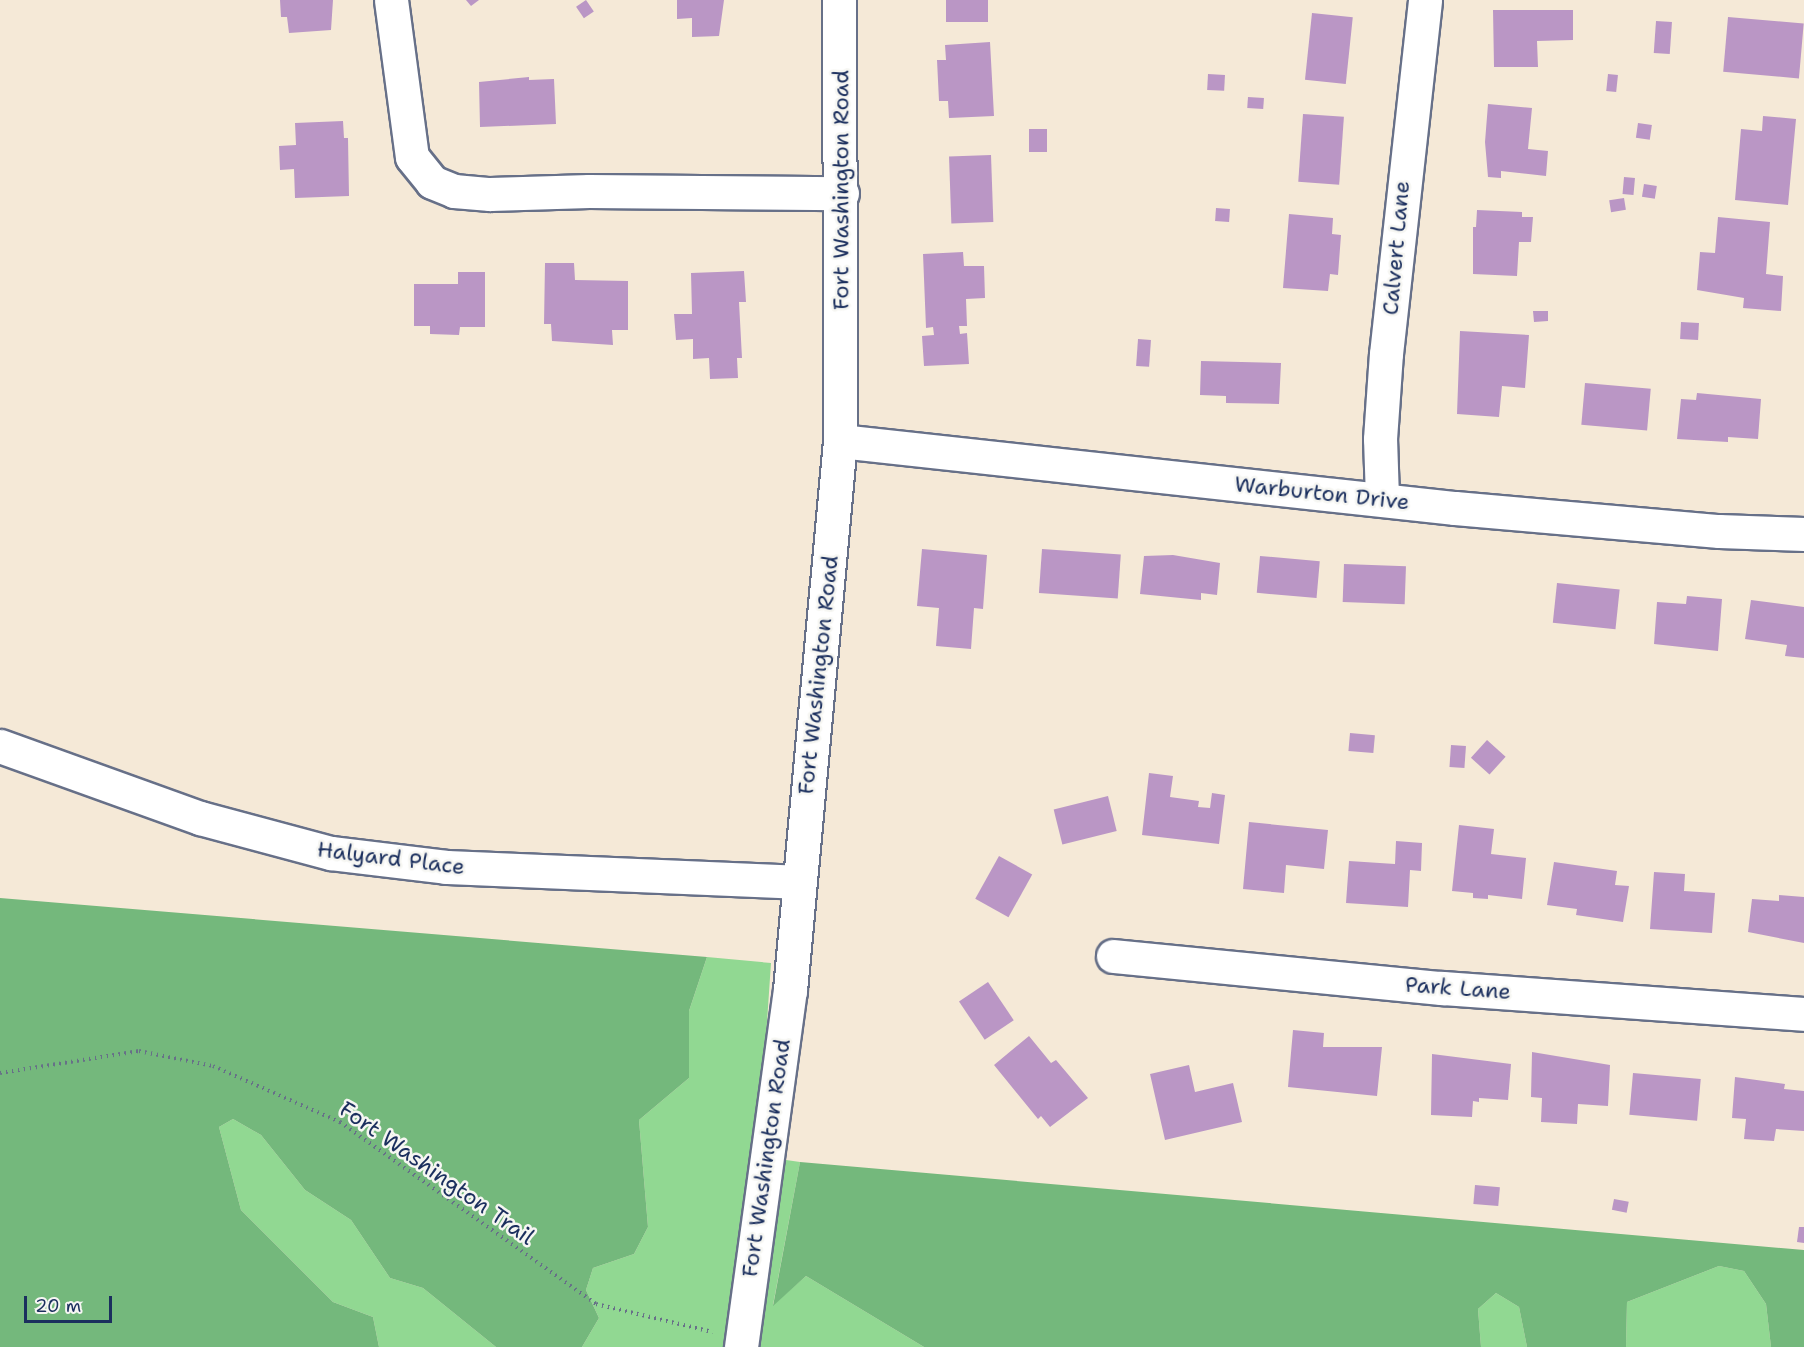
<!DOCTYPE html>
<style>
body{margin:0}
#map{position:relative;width:1804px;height:1347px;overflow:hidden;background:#f5e9d7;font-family:"Shantell Sans",sans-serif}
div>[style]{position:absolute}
.green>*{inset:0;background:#91d892}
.forest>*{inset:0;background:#74b87c}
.building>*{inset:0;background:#ba96c5;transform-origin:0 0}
.path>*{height:4px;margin-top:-2px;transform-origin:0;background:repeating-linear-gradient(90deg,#677088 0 1.5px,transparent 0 6px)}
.roads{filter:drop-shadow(2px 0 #677088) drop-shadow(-2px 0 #677088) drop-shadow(0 2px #677088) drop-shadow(0 -2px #677088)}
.minor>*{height:33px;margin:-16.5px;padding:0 16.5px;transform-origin:16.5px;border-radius:16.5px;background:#fff}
span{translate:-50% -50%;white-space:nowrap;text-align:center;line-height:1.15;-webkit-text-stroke:5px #f6f6f2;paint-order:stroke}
.street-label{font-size:22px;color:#1b2f5e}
.scale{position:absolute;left:24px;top:1296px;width:88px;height:27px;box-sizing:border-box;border:3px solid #1b2f5e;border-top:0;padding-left:8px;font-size:18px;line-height:21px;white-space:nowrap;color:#1b2f5e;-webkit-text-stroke:4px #f6f6f2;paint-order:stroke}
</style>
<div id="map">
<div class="green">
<i style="clip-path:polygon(707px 957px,771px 963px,758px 1156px,800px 1162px,773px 1305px,806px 1276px,924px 1347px,582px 1347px,599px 1318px,586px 1290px,593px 1268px,634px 1254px,648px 1227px,639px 1120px,689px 1078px,689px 1011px)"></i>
<i style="clip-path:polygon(233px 1119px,261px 1135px,305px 1190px,351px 1220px,390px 1278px,423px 1288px,496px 1347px,379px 1347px,373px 1317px,333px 1302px,241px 1210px,219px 1127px)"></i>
<i style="clip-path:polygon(1719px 1266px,1744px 1271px,1766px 1304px,1771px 1347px,1626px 1347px,1627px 1302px)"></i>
<i style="clip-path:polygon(1496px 1293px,1519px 1307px,1527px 1347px,1481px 1347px,1478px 1309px)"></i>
</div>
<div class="forest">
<i style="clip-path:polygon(0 898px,707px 957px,689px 1011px,689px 1078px,639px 1120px,648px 1227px,634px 1254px,593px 1268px,586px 1290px,599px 1318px,582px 1347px,496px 1347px,423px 1288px,390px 1278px,351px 1220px,305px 1190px,261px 1135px,233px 1119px,219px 1127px,241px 1210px,333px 1302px,373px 1317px,379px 1347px,0 1347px)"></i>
<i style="clip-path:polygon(800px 1162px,1804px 1250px,1804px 1347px,1771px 1347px,1766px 1304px,1744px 1271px,1719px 1266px,1627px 1302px,1626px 1347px,1527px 1347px,1519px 1307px,1496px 1293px,1478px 1309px,1481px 1347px,924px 1347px,806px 1276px,773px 1306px)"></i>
</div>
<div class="building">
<i style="clip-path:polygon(280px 0,333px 0,331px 30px,289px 33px,287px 17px,281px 17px)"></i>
<i style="clip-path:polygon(466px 0,479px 0,471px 6px)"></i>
<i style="left:586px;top:0;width:14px;height:12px;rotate:56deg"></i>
<i style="clip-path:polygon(677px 0,724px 0,719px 36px,692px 37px,692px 18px,677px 19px)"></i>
<i style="left:946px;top:0;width:42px;height:22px"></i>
<i style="clip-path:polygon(1493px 10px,1573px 10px,1573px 40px,1537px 41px,1538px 67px,1494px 67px)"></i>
<i style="left:1312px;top:13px;width:41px;height:67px;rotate:6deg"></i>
<i style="left:1728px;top:17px;width:76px;height:55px;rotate:5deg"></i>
<i style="left:1656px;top:21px;width:16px;height:32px;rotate:4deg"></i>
<i style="clip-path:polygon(990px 42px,994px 116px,949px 118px,948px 101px,939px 101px,937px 60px,946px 60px,945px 45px)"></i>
<i style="left:1208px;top:74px;width:17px;height:16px;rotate:3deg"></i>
<i style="left:1608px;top:74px;width:10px;height:17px;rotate:6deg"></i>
<i style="clip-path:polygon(529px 77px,529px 80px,554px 79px,556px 124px,480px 127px,479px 82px)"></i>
<i style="left:1248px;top:97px;width:16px;height:11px;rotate:4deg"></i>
<i style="clip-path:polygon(1488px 104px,1532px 108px,1528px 149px,1548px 151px,1546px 176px,1501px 171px,1501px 178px,1488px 177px,1485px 142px)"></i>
<i style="left:1303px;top:114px;width:41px;height:68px;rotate:4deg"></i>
<i style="clip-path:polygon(1763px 116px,1796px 119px,1788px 205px,1735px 200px,1741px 129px,1762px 131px)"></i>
<i style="clip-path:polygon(343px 121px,344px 138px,348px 138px,349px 196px,295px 198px,294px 169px,280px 170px,279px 146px,296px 145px,295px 123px)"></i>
<i style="left:1638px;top:123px;width:14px;height:15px;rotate:8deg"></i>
<i style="left:1029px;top:129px;width:18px;height:23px"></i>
<i style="left:991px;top:155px;width:67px;height:42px;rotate:88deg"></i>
<i style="left:1624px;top:177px;width:11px;height:17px;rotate:5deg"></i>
<i style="left:1644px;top:184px;width:13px;height:13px;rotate:9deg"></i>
<i style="left:1624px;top:198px;width:12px;height:15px;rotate:81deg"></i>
<i style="left:1216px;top:208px;width:14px;height:13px;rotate:4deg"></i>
<i style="clip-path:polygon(1477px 210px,1522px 212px,1522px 217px,1533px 217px,1531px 242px,1519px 242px,1517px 276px,1473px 274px,1473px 227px,1476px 227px)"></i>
<i style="clip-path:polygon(1289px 214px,1333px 218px,1332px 234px,1341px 235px,1338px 275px,1330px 274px,1328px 291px,1283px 288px)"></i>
<i style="clip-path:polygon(1718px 217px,1770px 222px,1766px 274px,1783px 276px,1781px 311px,1743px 308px,1744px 298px,1697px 290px,1700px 252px,1715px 253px)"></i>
<i style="clip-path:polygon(963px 252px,964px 266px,984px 266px,985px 298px,966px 299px,967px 326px,959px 326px,960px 334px,967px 333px,969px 364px,924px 366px,922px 336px,934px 335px,933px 327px,926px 328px,923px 254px)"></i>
<i style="clip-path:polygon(545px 263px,574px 263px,575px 280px,628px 281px,628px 330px,612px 330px,613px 345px,552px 341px,551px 324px,544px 324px)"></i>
<i style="clip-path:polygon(744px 271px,746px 302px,739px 302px,742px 358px,737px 358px,738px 378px,710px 379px,709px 358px,693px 359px,693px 339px,676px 340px,674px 314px,692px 314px,691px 273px)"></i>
<i style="clip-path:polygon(458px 272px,485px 272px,485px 327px,460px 327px,459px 335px,430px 334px,430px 326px,414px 326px,414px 284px,458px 284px)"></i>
<i style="clip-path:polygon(1533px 311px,1548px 311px,1548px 321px,1534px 322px)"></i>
<i style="left:1681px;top:322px;width:18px;height:17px;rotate:3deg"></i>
<i style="clip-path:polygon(1460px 331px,1529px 335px,1525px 388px,1502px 386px,1499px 417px,1457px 414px)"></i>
<i style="left:1138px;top:339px;width:13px;height:27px;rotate:4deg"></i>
<i style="clip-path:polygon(1201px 361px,1281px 363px,1279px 404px,1226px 403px,1226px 396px,1200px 395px)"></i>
<i style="left:1585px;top:383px;width:66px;height:42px;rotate:5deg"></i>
<i style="clip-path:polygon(1697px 393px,1761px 399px,1758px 439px,1728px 437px,1728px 442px,1677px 439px,1681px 399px,1696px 400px)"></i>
<i style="clip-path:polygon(922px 549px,987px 555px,983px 609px,974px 608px,971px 649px,936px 646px,939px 608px,917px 606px)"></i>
<i style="left:1042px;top:549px;width:79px;height:44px;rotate:4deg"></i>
<i style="clip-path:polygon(1173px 555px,1220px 563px,1217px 595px,1201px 593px,1201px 600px,1140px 594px,1144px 556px)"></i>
<i style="left:1260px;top:556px;width:60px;height:37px;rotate:5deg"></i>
<i style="left:1344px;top:564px;width:62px;height:38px;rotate:2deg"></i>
<i style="left:1557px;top:583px;width:63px;height:40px;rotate:6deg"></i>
<i style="clip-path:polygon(1687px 596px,1722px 599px,1718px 651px,1654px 644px,1657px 602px,1686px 604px)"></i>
<i style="clip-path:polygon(1751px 600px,1804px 607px,1804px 658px,1785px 656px,1787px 645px,1745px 639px)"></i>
<i style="left:1350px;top:733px;width:25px;height:18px;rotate:5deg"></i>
<i style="left:1487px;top:740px;width:25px;height:24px;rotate:42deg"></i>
<i style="left:1451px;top:745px;width:15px;height:22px;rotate:4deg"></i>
<i style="clip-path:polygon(1149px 773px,1173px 776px,1170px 797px,1199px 801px,1198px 807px,1210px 808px,1212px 793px,1225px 795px,1219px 844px,1142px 835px)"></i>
<i style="left:1108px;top:796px;width:36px;height:56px;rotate:76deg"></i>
<i style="clip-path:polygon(1249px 822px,1328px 830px,1324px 869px,1286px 865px,1284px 893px,1243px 889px)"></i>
<i style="clip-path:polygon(1459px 825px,1494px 829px,1491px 854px,1526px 858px,1522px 899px,1488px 895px,1488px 899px,1473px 898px,1473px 893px,1452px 891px)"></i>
<i style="clip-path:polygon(1396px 841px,1422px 843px,1421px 871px,1410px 870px,1408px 907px,1346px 903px,1349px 861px,1395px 864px)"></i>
<i style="left:999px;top:856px;width:38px;height:49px;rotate:29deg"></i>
<i style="clip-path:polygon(1554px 862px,1617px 871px,1615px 885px,1629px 886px,1623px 922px,1576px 915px,1577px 909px,1547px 905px)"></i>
<i style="clip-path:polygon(1654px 872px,1685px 874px,1684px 891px,1715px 893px,1712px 933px,1650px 929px)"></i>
<i style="clip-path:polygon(1779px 895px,1804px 897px,1804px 943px,1748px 932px,1752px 899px,1779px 901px)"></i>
<i style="left:988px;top:982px;width:46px;height:35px;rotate:56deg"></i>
<i style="clip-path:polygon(1293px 1030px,1324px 1033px,1323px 1047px,1382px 1047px,1377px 1096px,1288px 1087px)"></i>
<i style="clip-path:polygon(1029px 1036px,1051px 1063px,1056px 1060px,1088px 1098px,1050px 1127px,1041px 1116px,1038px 1119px,994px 1065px)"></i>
<i style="clip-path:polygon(1532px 1052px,1610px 1065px,1608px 1106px,1578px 1104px,1577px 1124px,1541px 1122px,1542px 1098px,1531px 1097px)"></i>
<i style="clip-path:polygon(1432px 1054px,1511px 1064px,1508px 1100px,1479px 1098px,1479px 1102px,1473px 1101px,1472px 1117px,1431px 1115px)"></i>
<i style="clip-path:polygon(1189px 1065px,1195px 1092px,1233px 1083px,1242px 1122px,1165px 1140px,1150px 1074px)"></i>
<i style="left:1633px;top:1073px;width:68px;height:42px;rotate:5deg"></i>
<i style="clip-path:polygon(1735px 1077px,1785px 1084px,1784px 1089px,1804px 1091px,1804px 1131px,1776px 1129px,1774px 1141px,1744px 1139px,1746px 1119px,1732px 1118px)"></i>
<i style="left:1475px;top:1185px;width:25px;height:19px;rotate:5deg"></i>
<i style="left:1614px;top:1199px;width:15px;height:11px;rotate:11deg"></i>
<i style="clip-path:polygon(1799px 1227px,1804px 1227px,1804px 1243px,1797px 1242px)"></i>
</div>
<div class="path">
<i style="left:0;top:1073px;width:141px;rotate:-9deg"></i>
<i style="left:139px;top:1051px;width:76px;rotate:11.5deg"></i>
<i style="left:213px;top:1066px;width:139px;rotate:23.8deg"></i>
<i style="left:340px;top:1122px;width:314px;rotate:35.4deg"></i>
<i style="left:596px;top:1304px;width:120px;rotate:13.5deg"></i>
</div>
<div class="roads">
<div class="minor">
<i style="left:391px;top:0;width:158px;rotate:82.4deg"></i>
<i style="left:412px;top:157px;width:32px;rotate:51deg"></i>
<i style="left:432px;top:182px;width:24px;rotate:22deg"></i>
<i style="left:454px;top:191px;width:36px;rotate:5deg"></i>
<i style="left:490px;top:194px;width:99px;rotate:-1.7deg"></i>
<i style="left:589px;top:191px;width:253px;rotate:0.5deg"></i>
<i style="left:840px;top:441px;width:619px;rotate:6.22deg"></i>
<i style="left:1455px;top:508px;width:265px;rotate:5deg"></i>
<i style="left:1719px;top:531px;width:85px;rotate:2deg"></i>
<i style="left:1382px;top:498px;width:59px;rotate:-91.9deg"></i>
<i style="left:1380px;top:439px;width:85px;rotate:-86deg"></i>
<i style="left:1386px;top:354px;width:356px;rotate:-83.7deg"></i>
<i style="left:0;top:746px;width:213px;rotate:19.8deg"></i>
<i style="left:200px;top:818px;width:136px;rotate:15deg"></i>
<i style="left:331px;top:853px;width:116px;rotate:6.9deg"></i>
<i style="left:446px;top:867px;width:352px;rotate:2.4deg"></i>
<i style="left:1113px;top:956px;width:331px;rotate:5.6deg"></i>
<i style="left:1442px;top:988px;width:363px;rotate:4.1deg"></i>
<i style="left:741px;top:1347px;width:360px;rotate:-82.2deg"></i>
<i style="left:790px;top:990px;width:551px;rotate:-84.8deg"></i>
<i style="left:840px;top:441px;width:441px;rotate:-90.1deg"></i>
</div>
</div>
<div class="street-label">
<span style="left:841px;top:190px;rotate:-90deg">Fort Washington Road</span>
<span style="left:1396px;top:248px;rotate:-85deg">Calvert Lane</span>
<span style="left:1322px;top:493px;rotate:6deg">Warburton Drive</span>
<span style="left:818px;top:675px;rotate:-84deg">Fort Washington Road</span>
<span style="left:391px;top:858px;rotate:7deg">Halyard Place</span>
<span style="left:1458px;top:988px;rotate:4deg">Park Lane</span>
<span style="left:766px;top:1158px;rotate:-82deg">Fort Washington Road</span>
<span style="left:437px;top:1173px;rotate:35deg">Fort Washington Trail</span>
</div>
<div class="scale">20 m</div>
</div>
